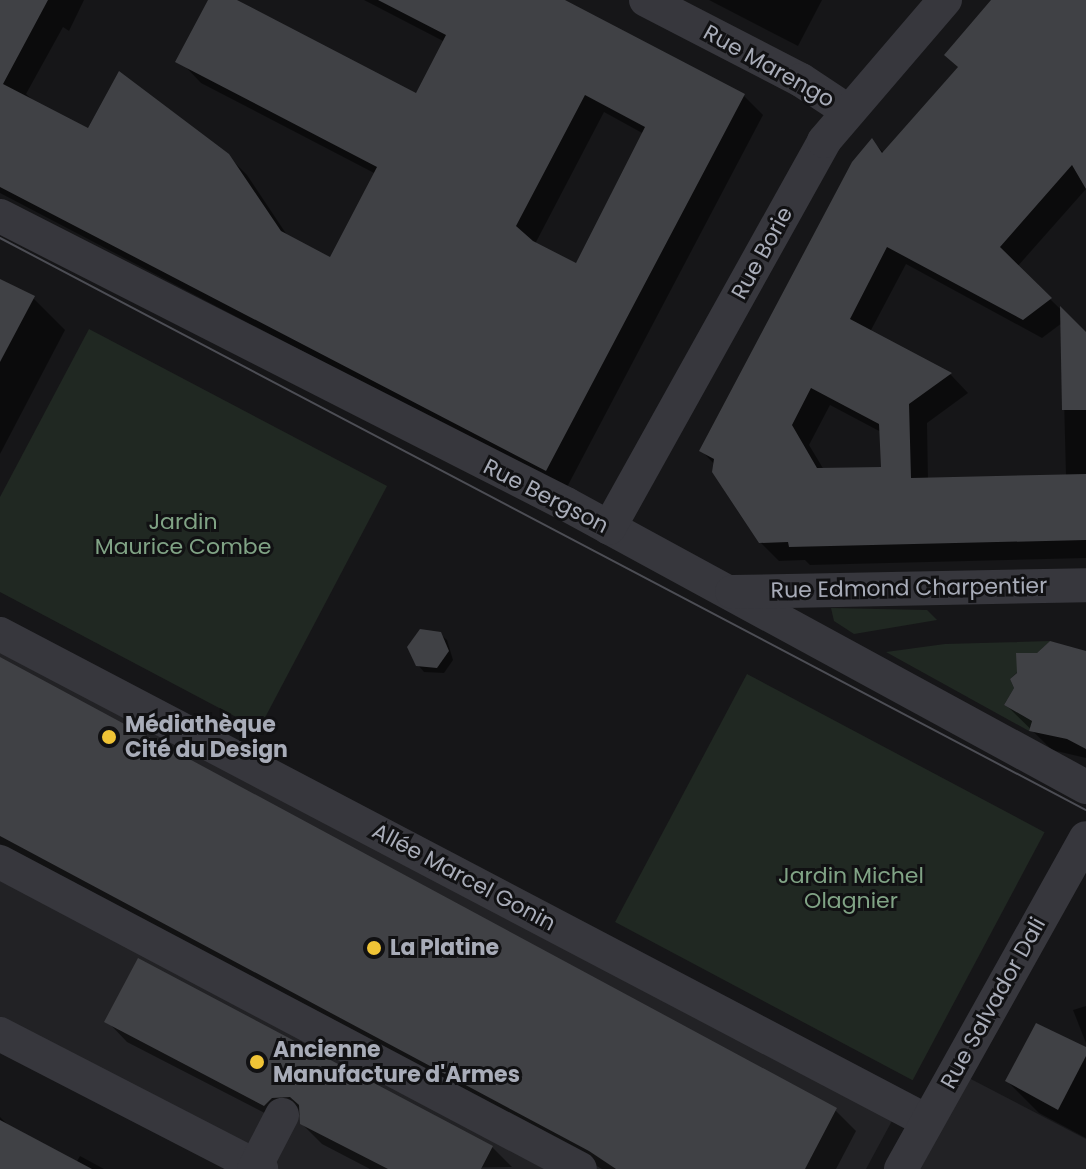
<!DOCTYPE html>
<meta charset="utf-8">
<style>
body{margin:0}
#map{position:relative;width:1086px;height:1169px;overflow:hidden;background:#161618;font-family:Poppins,sans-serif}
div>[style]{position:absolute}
.built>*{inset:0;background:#222225}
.green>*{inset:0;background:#202822;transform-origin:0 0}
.shadow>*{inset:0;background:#0007}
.building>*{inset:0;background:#404145}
.minor>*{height:34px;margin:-17px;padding:0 17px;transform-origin:17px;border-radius:17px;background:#37373d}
.tram>*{height:2px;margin:-1px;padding:0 1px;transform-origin:1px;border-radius:1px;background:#4c4d54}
.dots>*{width:22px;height:22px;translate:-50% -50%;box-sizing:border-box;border:4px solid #111113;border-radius:50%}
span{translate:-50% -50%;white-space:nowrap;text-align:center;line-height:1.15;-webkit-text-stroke:6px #111113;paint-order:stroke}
.street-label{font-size:22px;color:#a8acb8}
.park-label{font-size:22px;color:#80a385}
.poi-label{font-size:22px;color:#a8acb8;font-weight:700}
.left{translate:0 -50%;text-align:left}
</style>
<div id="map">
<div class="built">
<i style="clip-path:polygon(0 634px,900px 1106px,866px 1169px,261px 1169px,0 1034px)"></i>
<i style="clip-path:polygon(967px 1077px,1086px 1139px,1086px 1169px,918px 1169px)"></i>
</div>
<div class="green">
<i style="clip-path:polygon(89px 329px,387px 486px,259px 729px,0 592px,0 497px)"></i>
<i style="clip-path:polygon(831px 608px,927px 610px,937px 620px,854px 634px,834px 621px)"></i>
<i style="clip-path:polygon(1050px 641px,1010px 679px,1014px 688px,1004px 705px,1032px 721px,1029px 731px,886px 652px,945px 644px)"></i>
<i style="left:747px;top:674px;width:337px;height:281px;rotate:28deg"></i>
</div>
<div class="shadow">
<i style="clip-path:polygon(evenodd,0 0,84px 0,69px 31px,63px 27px,26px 94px,35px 102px,89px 131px,227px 155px,247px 175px,289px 238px,331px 259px,376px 174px,201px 83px,182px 63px,210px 0,232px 0,416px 96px,445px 42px,364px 0,562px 0,744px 96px,763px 115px,566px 489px,0 193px,0 0,604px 112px,644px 134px,577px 266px,535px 244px,604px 112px)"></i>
<i style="clip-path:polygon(709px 0,822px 0,798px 46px)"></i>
<i style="clip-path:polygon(evenodd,993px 0,1086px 0,1086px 189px,1017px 267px,1086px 334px,1086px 558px,810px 565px,805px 560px,779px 561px,760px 542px,715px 465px,701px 450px,872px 141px,884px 153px,959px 68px,993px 0,906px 264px,1042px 338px,1062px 323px,1066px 476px,928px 480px,927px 423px,968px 393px,951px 375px,870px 332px,906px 264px,993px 0,830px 405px,881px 432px,883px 469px,824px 470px,809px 445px,830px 405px)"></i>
<i style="clip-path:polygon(0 281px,33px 298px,65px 330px,0 454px)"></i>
<i style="clip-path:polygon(440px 634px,447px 640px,453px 660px,444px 673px,424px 672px,418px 665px)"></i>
<i style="clip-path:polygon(1086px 651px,1086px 758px,1052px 750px,1006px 705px)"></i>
<i style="clip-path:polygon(0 659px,835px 1110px,856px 1131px,836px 1169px,602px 1169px,0 844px)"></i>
<i style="clip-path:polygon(1086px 1006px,1086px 1043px,1073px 1010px)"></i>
<i style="clip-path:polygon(107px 1021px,492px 1147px,512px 1167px,370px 1169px,322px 1144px,302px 1124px,304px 1112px,286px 1124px,127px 1042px)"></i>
<i style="clip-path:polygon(1086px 1050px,1086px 1138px,1039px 1113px,1007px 1081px)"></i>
<i style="clip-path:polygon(0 1117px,12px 1129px,76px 1163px,80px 1156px,104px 1169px,0 1169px)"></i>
</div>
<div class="building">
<i style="clip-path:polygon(evenodd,0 0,48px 0,3px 84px,88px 128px,119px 71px,229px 154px,281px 231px,330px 257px,377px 167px,175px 62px,208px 0,237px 0,416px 93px,446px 35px,378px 0,565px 0,745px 94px,546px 471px,0 187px,0 0,585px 95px,645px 127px,576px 263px,533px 241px,516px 226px,585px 95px)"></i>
<i style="clip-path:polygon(evenodd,991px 0,1086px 0,1086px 189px,1072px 165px,1000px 247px,1052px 298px,1023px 320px,887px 247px,850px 319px,952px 373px,909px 404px,911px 478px,1086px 474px,1086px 540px,789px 547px,788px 542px,759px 543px,712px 472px,714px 459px,699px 451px,852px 162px,872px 138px,882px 153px,958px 67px,944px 55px,991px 0,811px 388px,879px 424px,881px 467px,817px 468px,792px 425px,811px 388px)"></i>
<i style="clip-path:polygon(0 279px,35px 296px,0 362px)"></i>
<i style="clip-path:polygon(1060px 306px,1086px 332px,1086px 410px,1062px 410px)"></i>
<i style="clip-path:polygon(420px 629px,441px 632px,449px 651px,437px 668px,416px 666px,407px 647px)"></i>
<i style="clip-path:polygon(1050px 641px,1086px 651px,1086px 749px,1067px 739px,1029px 731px,1032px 721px,1004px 705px,1014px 688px,1010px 679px,1017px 673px,1016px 653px,1037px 653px)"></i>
<i style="clip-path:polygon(0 657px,837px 1108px,805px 1169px,616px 1169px,589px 1151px,0 836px)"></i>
<i style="clip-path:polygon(138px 958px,493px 1146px,481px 1169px,388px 1169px,300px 1124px,299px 1105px,290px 1097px,272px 1098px,264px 1106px,104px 1022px)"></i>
<i style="clip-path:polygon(1036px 1023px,1086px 1047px,1086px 1056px,1058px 1110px,1005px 1081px)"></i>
<i style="clip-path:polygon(0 1120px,92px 1169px,0 1169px)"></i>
</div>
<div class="minor">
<i style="left:646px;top:0;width:174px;rotate:27.3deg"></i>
<i style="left:801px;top:80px;width:56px;rotate:33.4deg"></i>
<i style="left:0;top:216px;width:635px;rotate:26.97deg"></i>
<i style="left:566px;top:504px;width:592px;rotate:28.56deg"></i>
<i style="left:609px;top:528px;width:443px;rotate:-60.9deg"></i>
<i style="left:824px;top:141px;width:186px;rotate:-49.4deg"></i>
<i style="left:732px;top:592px;width:354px;rotate:-1.1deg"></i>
<i style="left:0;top:634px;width:1047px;rotate:27.72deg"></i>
<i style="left:0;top:862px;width:656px;rotate:27.89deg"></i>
<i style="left:0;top:1034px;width:294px;rotate:27.3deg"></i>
<i style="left:254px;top:1169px;width:61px;rotate:-62.6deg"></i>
<i style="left:901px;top:1169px;width:379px;rotate:-60.8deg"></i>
</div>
<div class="tram">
<i style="left:0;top:238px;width:1227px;rotate:27.78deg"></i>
</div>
<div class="dots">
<i style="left:109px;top:737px;background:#f0c436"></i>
<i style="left:374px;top:948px;background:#f0c436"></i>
<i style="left:257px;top:1062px;background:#f0c436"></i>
</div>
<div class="street-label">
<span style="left:769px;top:66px;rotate:29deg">Rue Marengo</span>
<span style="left:762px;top:253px;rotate:-61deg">Rue Borie</span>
<span style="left:546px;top:496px;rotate:27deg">Rue Bergson</span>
<span style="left:909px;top:588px;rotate:-1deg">Rue Edmond Charpentier</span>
<span style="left:464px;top:877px;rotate:28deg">Allée Marcel Gonin</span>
<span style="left:993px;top:1003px;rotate:-61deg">Rue Salvador Dali</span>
</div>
<div class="park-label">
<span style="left:183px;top:534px">Jardin<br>Maurice Combe</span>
<span style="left:851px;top:888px">Jardin Michel<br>Olagnier</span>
</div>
<div class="poi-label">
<span class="left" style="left:125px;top:737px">Médiathèque<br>Cité du Design</span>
<span class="left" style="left:390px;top:948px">La Platine</span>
<span class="left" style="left:273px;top:1062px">Ancienne<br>Manufacture d'Armes</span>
</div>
</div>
